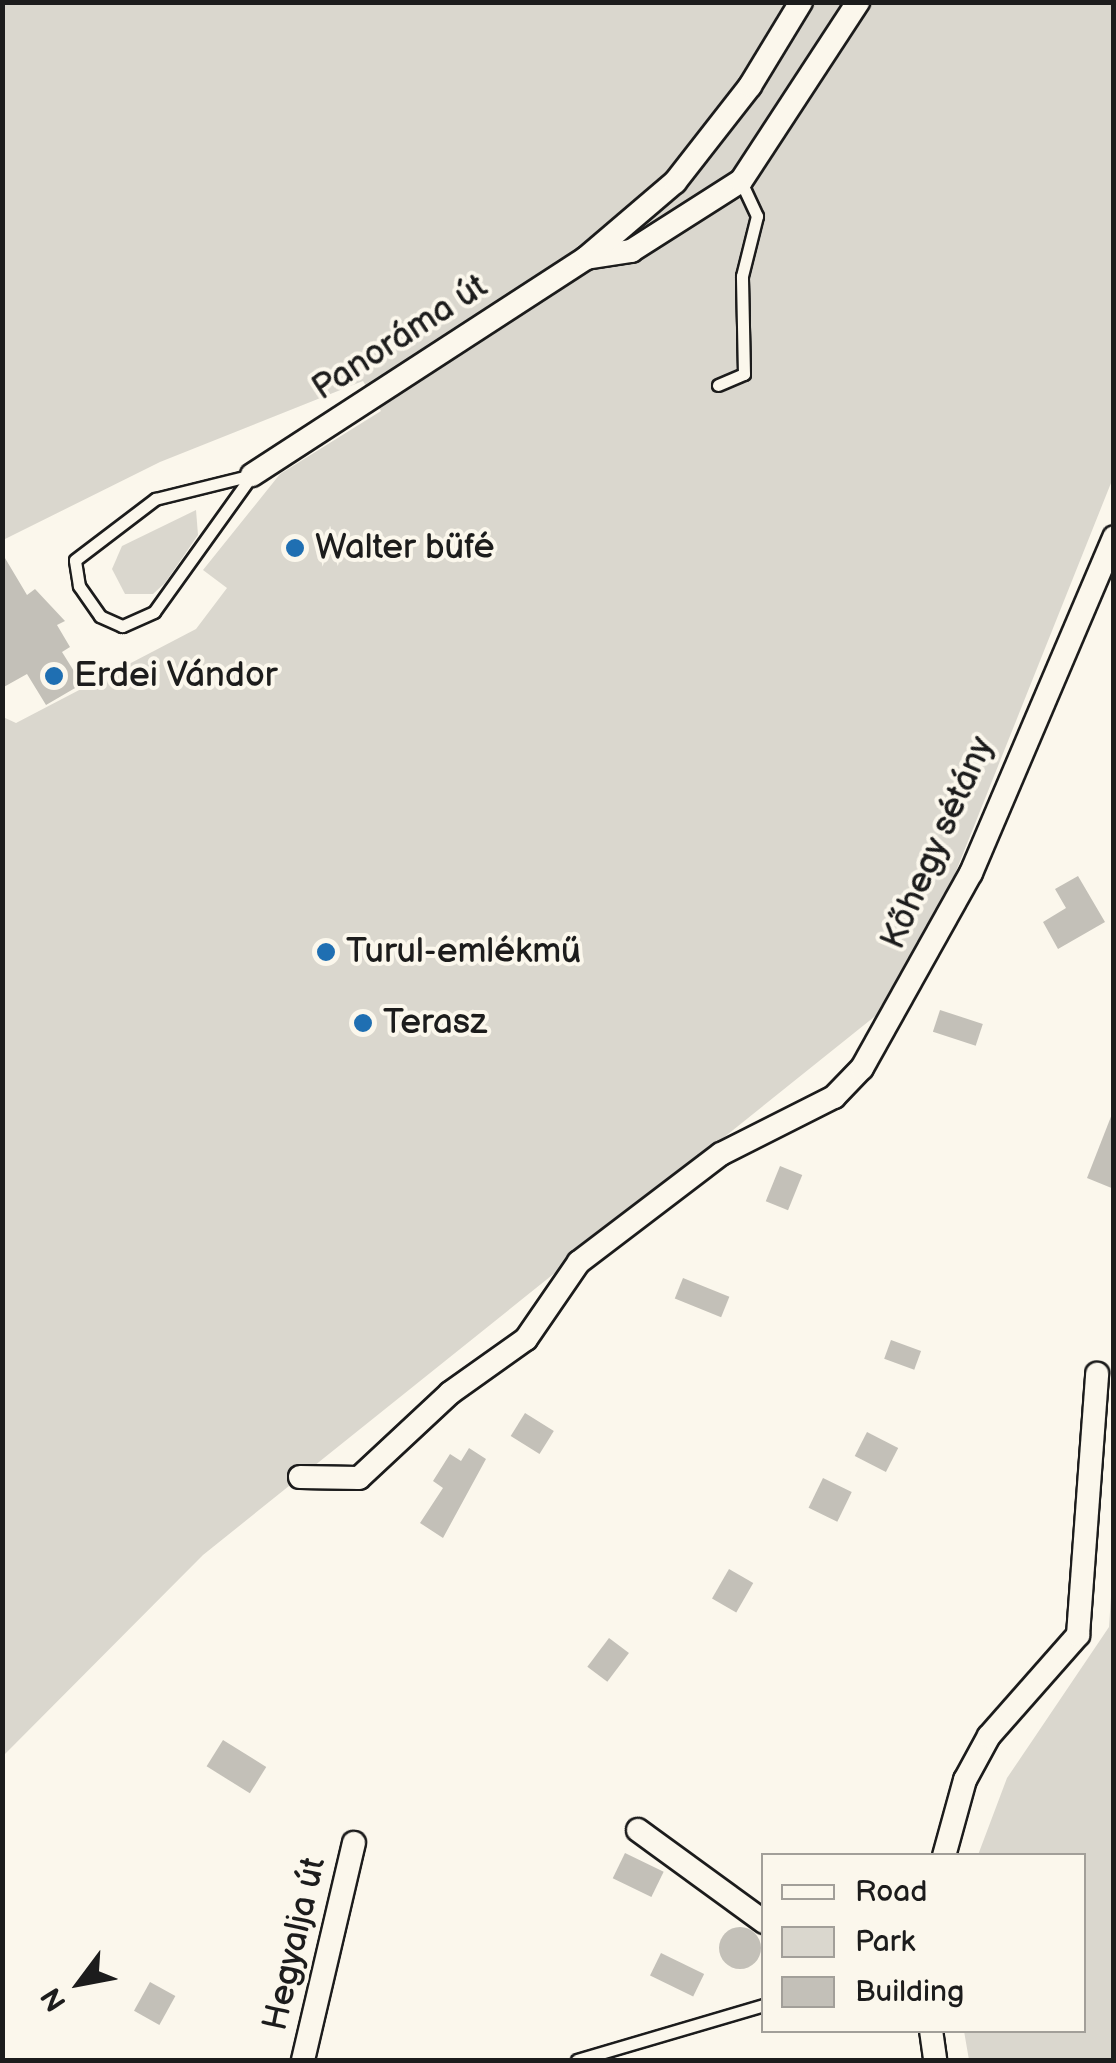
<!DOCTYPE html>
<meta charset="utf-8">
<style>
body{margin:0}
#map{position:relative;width:1116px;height:2063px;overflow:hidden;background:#fbf7ec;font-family:"Balsamiq Sans",sans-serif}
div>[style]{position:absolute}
.green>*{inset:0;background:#dad7ce}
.building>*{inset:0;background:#c3c0b8;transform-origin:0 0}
.round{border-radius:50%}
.roads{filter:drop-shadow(2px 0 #1c1c1c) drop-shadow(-2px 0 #1c1c1c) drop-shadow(0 2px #1c1c1c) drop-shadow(0 -2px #1c1c1c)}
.service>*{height:11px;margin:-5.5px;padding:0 5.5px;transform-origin:5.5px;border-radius:5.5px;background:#fbf7ec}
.minor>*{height:22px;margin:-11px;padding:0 11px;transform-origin:11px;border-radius:11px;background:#fbf7ec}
.dots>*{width:28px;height:28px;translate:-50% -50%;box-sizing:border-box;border:5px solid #fbf7ec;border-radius:50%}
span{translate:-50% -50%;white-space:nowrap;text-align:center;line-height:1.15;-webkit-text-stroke:8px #fbf7ec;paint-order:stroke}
.street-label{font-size:35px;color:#1c1c1c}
.poi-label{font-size:35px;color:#1c1c1c}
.left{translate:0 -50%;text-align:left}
.frame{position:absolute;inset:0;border:5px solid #1c1c1c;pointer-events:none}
.legend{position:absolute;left:761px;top:1853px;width:325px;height:180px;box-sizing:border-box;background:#fbf7ec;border:2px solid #a29f99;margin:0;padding:12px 18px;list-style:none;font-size:30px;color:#1c1c1c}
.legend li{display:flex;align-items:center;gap:20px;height:50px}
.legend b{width:50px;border:2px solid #a29f99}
.north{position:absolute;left:30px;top:1933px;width:100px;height:100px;-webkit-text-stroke:8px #fbf7ec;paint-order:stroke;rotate:238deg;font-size:28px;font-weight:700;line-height:40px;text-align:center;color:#1c1c1c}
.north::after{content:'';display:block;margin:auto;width:35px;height:45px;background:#1c1c1c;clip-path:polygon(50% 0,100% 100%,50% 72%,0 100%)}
</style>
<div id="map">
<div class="green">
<i style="clip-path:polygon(3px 3px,1113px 3px,1113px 478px,909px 989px,203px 1555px,3px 1756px,3px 717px,16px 723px,196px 629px,227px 588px,203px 570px,280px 474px,381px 411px,363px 381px,160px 462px,3px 540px)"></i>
<i style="clip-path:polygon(196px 510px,198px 535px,165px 583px,153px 594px,125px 594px,112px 569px,122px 546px)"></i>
<i style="clip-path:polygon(1113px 1566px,1113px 2060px,969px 2060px,964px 2031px,1084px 2030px,1084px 1856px,978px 1855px,1007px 1778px,1109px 1627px)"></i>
</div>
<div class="building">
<i style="clip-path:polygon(2px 553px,27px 595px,35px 589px,65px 621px,57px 625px,70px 647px,62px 652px,82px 684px,46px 705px,27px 674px,2px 688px)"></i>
<i style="clip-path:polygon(1078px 876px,1105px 922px,1058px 949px,1043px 922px,1066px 908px,1055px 889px)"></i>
<i style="left:940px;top:1010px;width:45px;height:23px;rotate:18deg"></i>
<i style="clip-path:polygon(1112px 1114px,1114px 1114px,1114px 1189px,1087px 1178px)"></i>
<i style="left:780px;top:1166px;width:24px;height:38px;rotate:22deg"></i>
<i style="left:683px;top:1278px;width:50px;height:22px;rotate:22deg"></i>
<i style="left:891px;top:1340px;width:32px;height:20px;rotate:20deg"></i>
<i style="left:525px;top:1413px;width:34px;height:27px;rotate:32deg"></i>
<i style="left:867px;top:1432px;width:35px;height:27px;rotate:27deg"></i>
<i style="clip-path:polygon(469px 1448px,486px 1459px,443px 1538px,420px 1523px,443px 1488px,433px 1481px,450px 1454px,461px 1461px)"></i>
<i style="left:823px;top:1478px;width:32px;height:33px;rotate:26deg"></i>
<i style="left:729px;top:1569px;width:28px;height:34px;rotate:30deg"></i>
<i style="left:609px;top:1638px;width:25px;height:36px;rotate:37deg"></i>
<i style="left:223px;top:1740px;width:51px;height:31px;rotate:32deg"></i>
<i style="left:625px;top:1853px;width:43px;height:28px;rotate:26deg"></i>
<i class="round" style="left:719px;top:1927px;width:42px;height:42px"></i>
<i style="left:661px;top:1953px;width:48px;height:25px;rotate:26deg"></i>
<i style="left:150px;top:1982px;width:29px;height:33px;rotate:29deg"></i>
</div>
<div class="roads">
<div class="service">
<i style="left:718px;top:385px;width:28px;rotate:-23deg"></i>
<i style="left:744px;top:374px;width:98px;rotate:-91.2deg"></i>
<i style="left:742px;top:276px;width:62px;rotate:-76deg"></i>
<i style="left:757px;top:216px;width:38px;rotate:-115deg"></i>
<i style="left:252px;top:475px;width:168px;rotate:125.6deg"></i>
<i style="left:154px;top:612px;width:35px;rotate:156deg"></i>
<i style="left:122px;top:626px;width:24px;rotate:-156deg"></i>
<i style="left:100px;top:616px;width:37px;rotate:-125deg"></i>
<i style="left:79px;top:586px;width:26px;rotate:-99deg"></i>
<i style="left:75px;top:560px;width:101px;rotate:-37.3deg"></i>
<i style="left:155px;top:499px;width:100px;rotate:-13.9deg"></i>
<i style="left:577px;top:2060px;width:195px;rotate:-16.4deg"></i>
</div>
<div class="minor">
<i style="left:586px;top:258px;width:46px;rotate:-8.8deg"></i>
<i style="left:631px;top:251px;width:130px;rotate:-32.5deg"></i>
<i style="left:741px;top:181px;width:214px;rotate:-56.8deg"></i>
<i style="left:252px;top:475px;width:398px;rotate:-33deg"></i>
<i style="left:586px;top:258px;width:117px;rotate:-40.5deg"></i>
<i style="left:675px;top:182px;width:122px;rotate:-52deg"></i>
<i style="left:750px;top:86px;width:98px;rotate:-58.7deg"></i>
<i style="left:300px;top:1477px;width:59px;rotate:1deg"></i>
<i style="left:359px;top:1478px;width:125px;rotate:-43deg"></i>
<i style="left:450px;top:1393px;width:93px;rotate:-35.4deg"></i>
<i style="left:526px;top:1339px;width:93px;rotate:-55.5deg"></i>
<i style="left:579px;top:1262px;width:178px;rotate:-37.3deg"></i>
<i style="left:721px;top:1154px;width:127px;rotate:-26.8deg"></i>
<i style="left:834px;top:1097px;width:40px;rotate:-46deg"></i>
<i style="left:862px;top:1068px;width:223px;rotate:-60.8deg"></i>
<i style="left:971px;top:873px;width:365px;rotate:-66.9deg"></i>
<i style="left:638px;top:1830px;width:156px;rotate:36.1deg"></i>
<i style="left:944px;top:1856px;width:79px;rotate:-74.6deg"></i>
<i style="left:965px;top:1780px;width:50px;rotate:-61.4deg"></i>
<i style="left:989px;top:1736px;width:135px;rotate:-48.6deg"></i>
<i style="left:1078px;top:1635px;width:262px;rotate:-85.8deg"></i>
<i style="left:931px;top:2030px;width:30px;rotate:82deg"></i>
<i style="left:303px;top:2060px;width:223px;rotate:-76.8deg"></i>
</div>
</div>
<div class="dots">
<i style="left:295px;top:548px;background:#1f6fb2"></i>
<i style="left:54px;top:676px;background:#1f6fb2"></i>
<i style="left:326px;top:952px;background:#1f6fb2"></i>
<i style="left:363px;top:1023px;background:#1f6fb2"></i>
</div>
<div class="street-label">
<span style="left:400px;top:338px;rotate:-33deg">Panoráma út</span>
<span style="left:938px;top:843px;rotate:-66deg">Kőhegy sétány</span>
<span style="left:295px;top:1944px;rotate:-77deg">Hegyalja út</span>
</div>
<div class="poi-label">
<span class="left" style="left:315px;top:548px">Walter büfé</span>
<span class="left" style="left:74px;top:676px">Erdei Vándor</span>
<span class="left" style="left:346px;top:952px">Turul-emlékmű</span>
<span class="left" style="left:383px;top:1023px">Terasz</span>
</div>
<div class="frame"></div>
<ul class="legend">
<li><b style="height:12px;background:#fbf7ec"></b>Road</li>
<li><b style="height:28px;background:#dad7ce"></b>Park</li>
<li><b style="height:28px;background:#c3c0b8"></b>Building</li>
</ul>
<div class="north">N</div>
</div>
